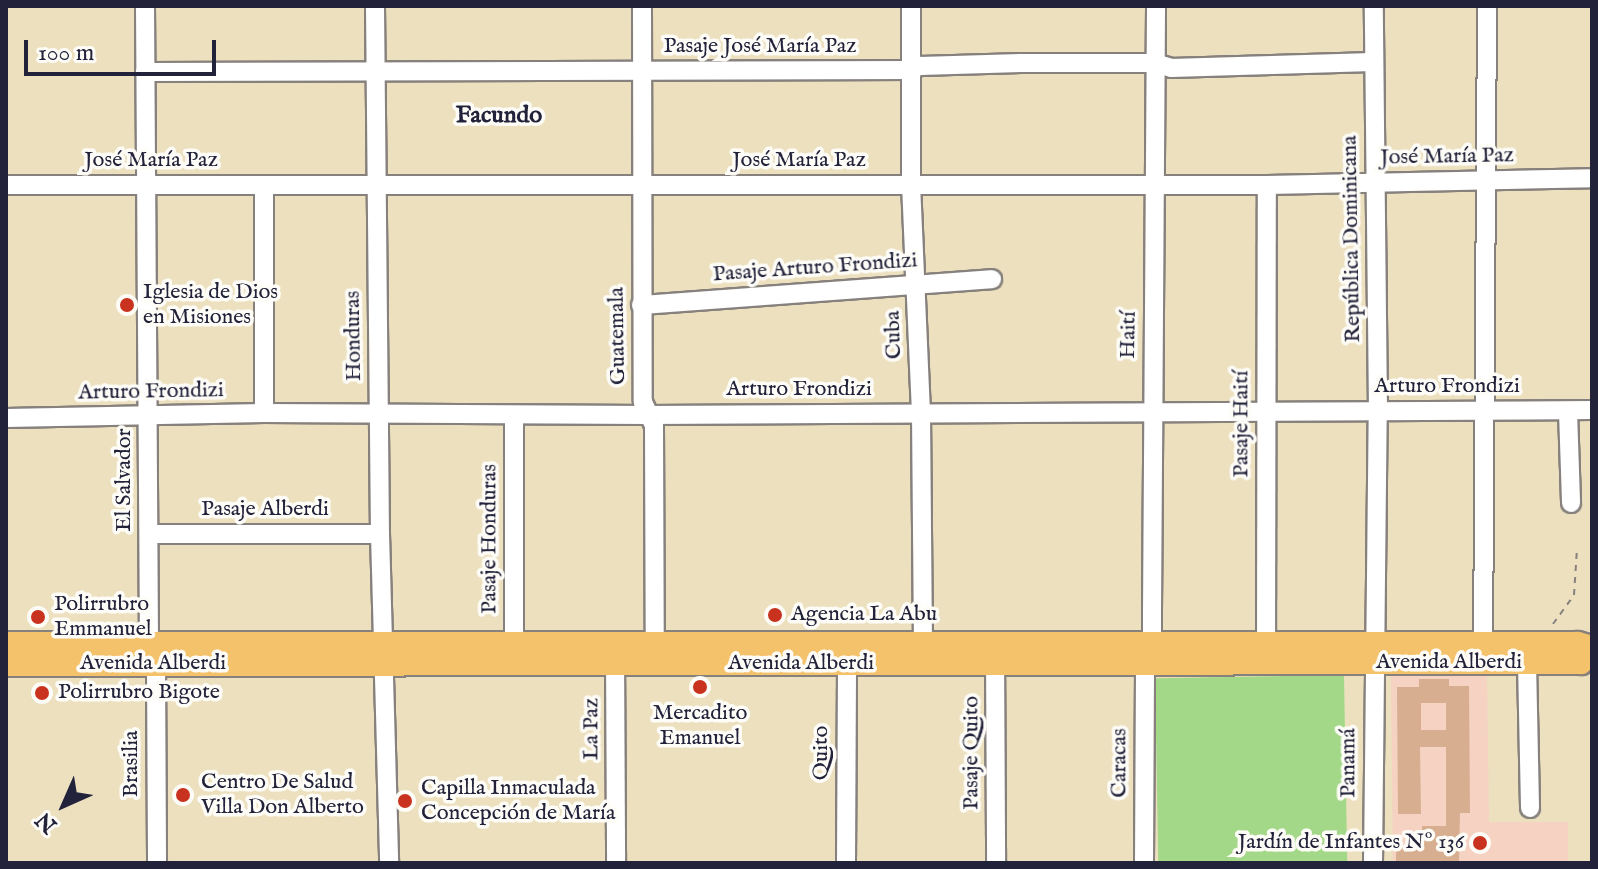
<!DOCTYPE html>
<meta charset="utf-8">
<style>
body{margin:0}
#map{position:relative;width:1598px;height:869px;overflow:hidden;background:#ece0bf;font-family:"IM FELL English",serif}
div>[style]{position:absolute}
.built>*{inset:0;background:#f5d2c2}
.green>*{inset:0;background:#a4d889;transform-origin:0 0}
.building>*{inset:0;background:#d7ae90}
.path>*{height:2px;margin-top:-1px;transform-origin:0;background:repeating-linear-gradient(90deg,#87817d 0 6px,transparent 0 12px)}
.roads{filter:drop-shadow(2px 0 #87817d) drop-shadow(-2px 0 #87817d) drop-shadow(0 2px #87817d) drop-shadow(0 -2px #87817d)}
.minor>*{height:18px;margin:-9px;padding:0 9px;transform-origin:9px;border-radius:9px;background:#fff}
.major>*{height:22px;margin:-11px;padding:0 11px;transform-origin:11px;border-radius:11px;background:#f4c26a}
.dots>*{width:22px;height:22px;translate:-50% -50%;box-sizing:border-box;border:4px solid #fdfcf7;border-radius:50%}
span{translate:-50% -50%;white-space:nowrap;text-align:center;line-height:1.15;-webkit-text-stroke:7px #fdfcf7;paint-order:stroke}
.street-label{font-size:22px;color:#22223b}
.poi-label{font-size:22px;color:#22223b}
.left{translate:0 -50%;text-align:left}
.right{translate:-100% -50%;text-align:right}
.neighbourhood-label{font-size:24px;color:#22223b;font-weight:700}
.frame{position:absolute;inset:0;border:8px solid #22223b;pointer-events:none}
.north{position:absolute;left:24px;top:765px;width:80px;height:80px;-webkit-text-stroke:6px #fdfcf7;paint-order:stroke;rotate:225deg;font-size:22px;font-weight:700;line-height:32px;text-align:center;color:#22223b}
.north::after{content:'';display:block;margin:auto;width:28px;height:36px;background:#22223b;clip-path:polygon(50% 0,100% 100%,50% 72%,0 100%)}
.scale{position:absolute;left:24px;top:40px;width:192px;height:36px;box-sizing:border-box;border:4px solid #22223b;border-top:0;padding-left:10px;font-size:24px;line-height:28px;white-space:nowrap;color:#22223b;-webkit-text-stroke:6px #fdfcf7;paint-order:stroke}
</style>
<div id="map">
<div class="built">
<i style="clip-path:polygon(1487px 675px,1489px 822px,1568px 822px,1568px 863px,1393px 863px,1391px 676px)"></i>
</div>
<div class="green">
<i style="left:1344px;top:675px;width:188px;height:189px;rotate:89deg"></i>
</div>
<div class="building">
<i style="clip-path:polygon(evenodd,1419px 679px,1449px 679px,1449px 686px,1469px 686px,1470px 813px,1460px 813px,1459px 863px,1396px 863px,1396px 847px,1422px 847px,1422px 826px,1446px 826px,1446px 747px,1420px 747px,1421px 814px,1398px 814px,1397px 687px,1419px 687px,1419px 679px,1421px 703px,1446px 703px,1446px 730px,1421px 730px,1421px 703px)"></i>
</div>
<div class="path">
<i style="left:1553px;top:624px;width:36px;rotate:-54deg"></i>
<i style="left:1574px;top:595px;width:47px;rotate:-86.3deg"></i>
</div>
<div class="roads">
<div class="minor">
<i style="left:145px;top:6px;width:637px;rotate:89.64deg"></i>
<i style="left:149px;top:643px;width:22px;rotate:72deg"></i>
<i style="left:156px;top:664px;width:199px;rotate:89.7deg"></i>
<i style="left:375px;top:6px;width:528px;rotate:89.46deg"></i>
<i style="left:380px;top:534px;width:329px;rotate:88.4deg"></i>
<i style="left:642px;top:6px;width:396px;rotate:89.9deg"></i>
<i style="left:643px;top:402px;width:26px;rotate:65deg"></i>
<i style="left:654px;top:426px;width:231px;rotate:89.8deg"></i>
<i style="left:911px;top:6px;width:178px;rotate:90deg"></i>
<i style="left:911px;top:184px;width:230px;rotate:87.5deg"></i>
<i style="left:921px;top:414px;width:243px;rotate:89.5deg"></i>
<i style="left:145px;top:72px;width:765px;rotate:-0.15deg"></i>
<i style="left:910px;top:70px;width:11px;rotate:-22deg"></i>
<i style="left:920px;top:66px;width:101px;rotate:-1.7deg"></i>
<i style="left:1021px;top:63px;width:134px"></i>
<i style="left:1155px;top:63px;width:17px;rotate:17deg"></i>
<i style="left:1171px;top:68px;width:202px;rotate:-1.7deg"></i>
<i style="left:6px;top:185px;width:1261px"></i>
<i style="left:1267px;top:185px;width:325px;rotate:-1.2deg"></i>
<i style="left:641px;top:305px;width:352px;rotate:-4.2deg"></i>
<i style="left:1568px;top:411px;width:92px;rotate:88.1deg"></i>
<i style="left:264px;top:413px;width:228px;rotate:-90deg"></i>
<i style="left:6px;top:418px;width:258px;rotate:-1.1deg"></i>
<i style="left:264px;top:413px;width:384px;rotate:0.3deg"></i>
<i style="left:648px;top:415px;width:944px;rotate:-0.3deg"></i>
<i style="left:149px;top:534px;width:231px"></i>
<i style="left:995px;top:650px;width:213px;rotate:89.7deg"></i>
<i style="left:514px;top:653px;width:238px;rotate:-90deg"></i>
<i style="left:615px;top:653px;width:210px;rotate:89.7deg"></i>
<i style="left:1483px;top:655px;width:649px;rotate:-89.65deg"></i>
<i style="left:1266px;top:656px;width:471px;rotate:-89.9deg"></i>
<i style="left:1527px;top:663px;width:145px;rotate:88.8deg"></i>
<i style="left:846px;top:863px;width:213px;rotate:-89.7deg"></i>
<i style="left:1144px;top:863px;width:200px;rotate:-89.7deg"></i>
<i style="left:1145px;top:663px;width:21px;rotate:-71deg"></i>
<i style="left:1152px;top:643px;width:31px;rotate:-90deg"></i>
<i style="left:1152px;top:612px;width:606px;rotate:-89.62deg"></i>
<i style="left:1373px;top:863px;width:452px;rotate:-89.4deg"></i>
<i style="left:1378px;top:411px;width:405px;rotate:-90.6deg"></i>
</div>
<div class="major">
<i style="left:6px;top:643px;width:1572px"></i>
<i style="left:1578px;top:643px;width:15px;rotate:16deg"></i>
<i style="left:6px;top:665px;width:1575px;rotate:-0.07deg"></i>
<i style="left:1581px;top:663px;width:15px;rotate:-42deg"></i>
</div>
</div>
<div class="dots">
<i style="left:127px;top:305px;background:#c8321e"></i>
<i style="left:775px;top:615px;background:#c8321e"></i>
<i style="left:38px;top:617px;background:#c8321e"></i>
<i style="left:700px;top:687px;background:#c8321e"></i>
<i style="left:42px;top:693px;background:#c8321e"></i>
<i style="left:183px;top:795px;background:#c8321e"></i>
<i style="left:405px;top:801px;background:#c8321e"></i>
<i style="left:1480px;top:843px;background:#c8321e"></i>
</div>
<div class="street-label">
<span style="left:760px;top:47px">Pasaje José María Paz</span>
<span style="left:1447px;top:157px;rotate:-1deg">José María Paz</span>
<span style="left:151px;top:161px">José María Paz</span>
<span style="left:799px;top:161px">José María Paz</span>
<span style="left:1352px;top:239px;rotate:-91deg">República Dominicana</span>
<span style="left:815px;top:268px;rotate:-4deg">Pasaje Arturo Frondizi</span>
<span style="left:894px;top:335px;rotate:-92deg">Cuba</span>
<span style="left:1129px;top:335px;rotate:-89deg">Haití</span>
<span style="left:354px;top:336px;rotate:-91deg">Honduras</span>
<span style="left:618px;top:336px;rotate:-91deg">Guatemala</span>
<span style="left:1447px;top:387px">Arturo Frondizi</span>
<span style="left:799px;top:390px">Arturo Frondizi</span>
<span style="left:151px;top:392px;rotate:-1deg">Arturo Frondizi</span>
<span style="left:1242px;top:424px;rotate:-90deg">Pasaje Haití</span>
<span style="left:125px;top:480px;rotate:-90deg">El Salvador</span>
<span style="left:265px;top:510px">Pasaje Alberdi</span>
<span style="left:490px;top:539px;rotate:-90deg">Pasaje Honduras</span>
<span style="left:1449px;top:663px">Avenida Alberdi</span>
<span style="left:153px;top:664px">Avenida Alberdi</span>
<span style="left:801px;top:664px">Avenida Alberdi</span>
<span style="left:592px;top:729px;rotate:-90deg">La Paz</span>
<span style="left:822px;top:753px;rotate:-90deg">Quito</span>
<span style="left:972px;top:753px;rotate:-90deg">Pasaje Quito</span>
<span style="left:1120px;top:763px;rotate:-90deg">Caracas</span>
<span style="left:1349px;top:763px;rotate:-90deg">Panamá</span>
<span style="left:132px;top:764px;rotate:-90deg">Brasilia</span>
</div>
<div class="poi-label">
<span class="left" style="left:143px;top:305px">Iglesia de Dios<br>en Misiones</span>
<span class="left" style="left:54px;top:617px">Polirrubro<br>Emmanuel</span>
<span class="left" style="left:791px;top:615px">Agencia La Abu</span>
<span class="left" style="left:58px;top:693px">Polirrubro Bigote</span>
<span style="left:700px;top:726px">Mercadito<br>Emanuel</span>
<span class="left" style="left:201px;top:795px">Centro De Salud<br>Villa Don Alberto</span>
<span class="left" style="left:421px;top:801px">Capilla Inmaculada<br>Concepción de María</span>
<span class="right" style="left:1464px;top:843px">Jardín de Infantes Nº 136</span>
</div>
<div class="neighbourhood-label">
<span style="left:499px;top:116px">Facundo</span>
</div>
<div class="frame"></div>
<div class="north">N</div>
<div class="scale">100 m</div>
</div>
